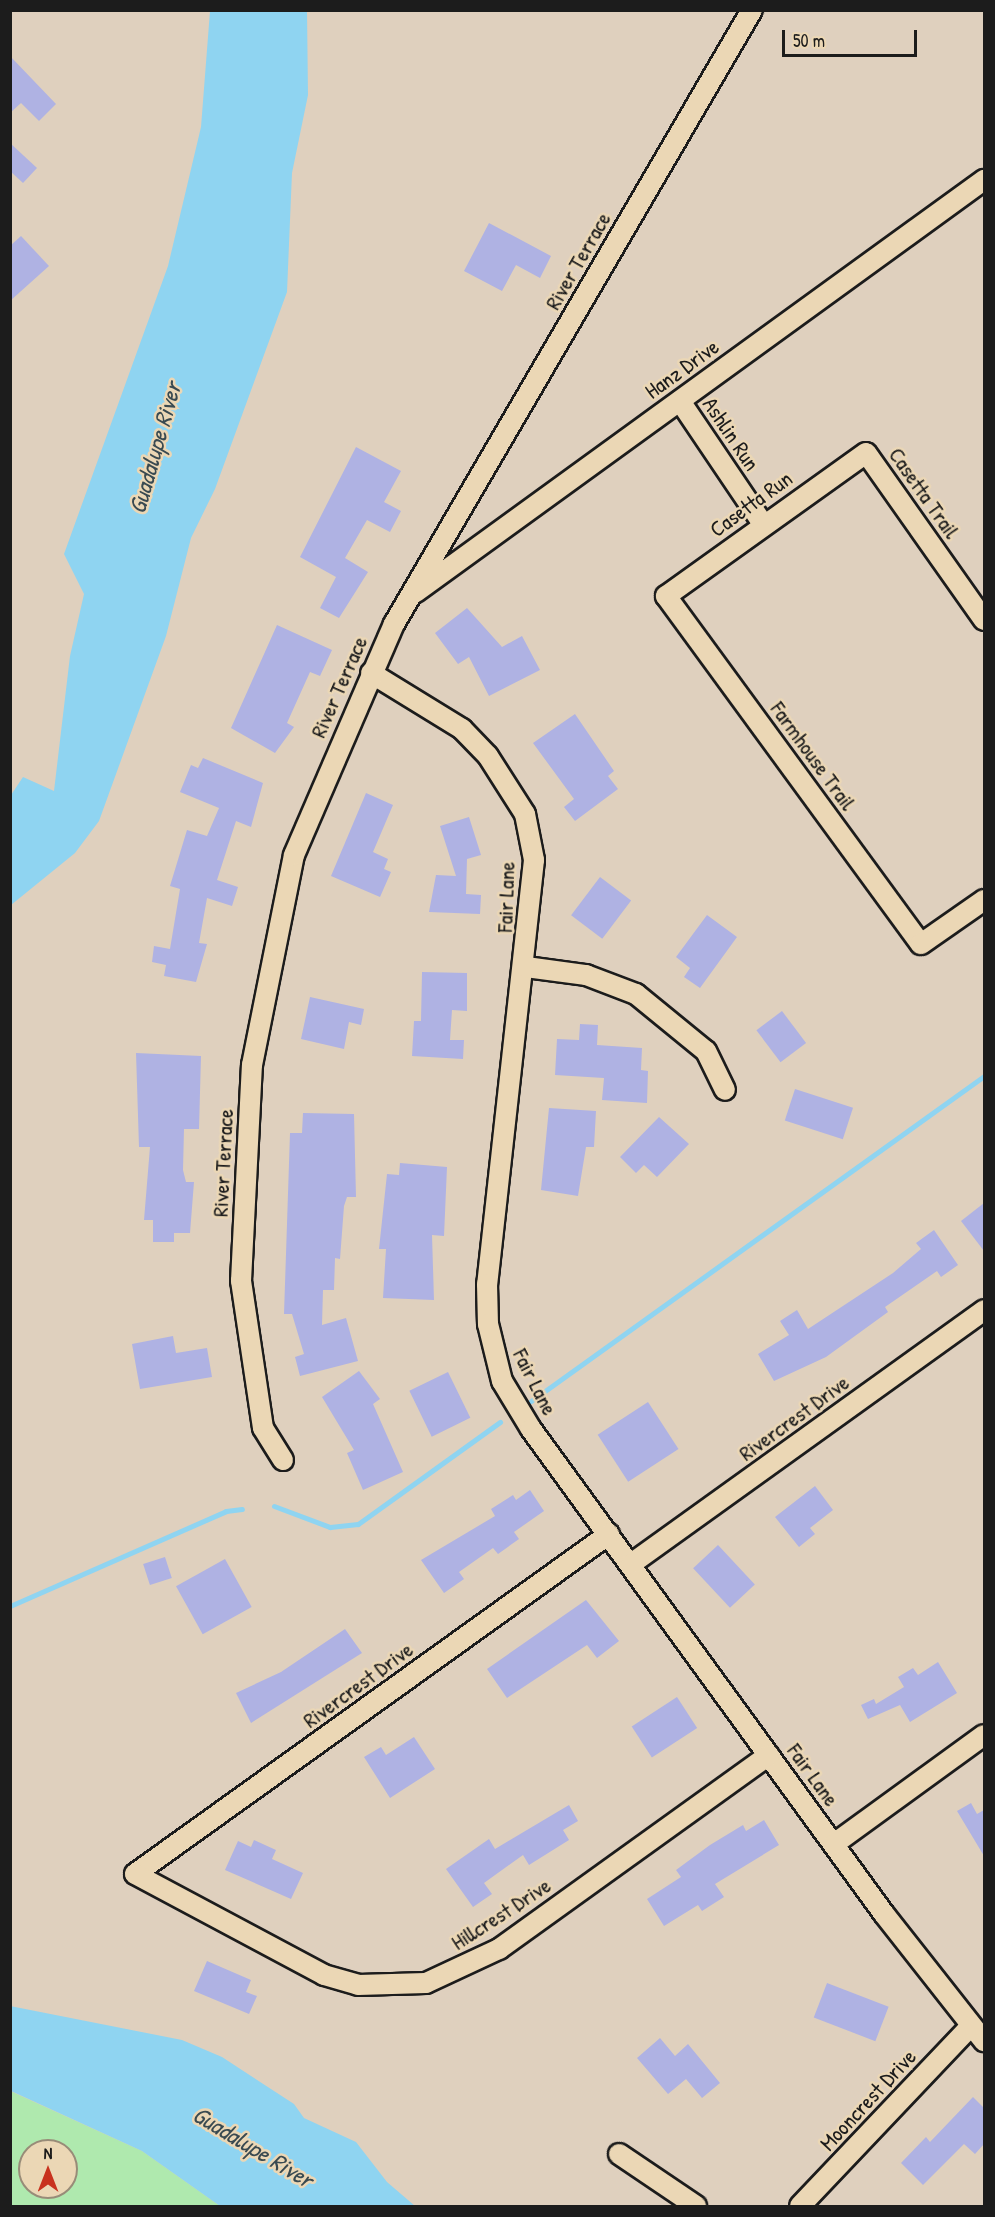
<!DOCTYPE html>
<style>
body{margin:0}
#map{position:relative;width:995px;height:2217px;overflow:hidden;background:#dfd0be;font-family:"Patrick Hand",sans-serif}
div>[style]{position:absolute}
.green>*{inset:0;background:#afe9ae}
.water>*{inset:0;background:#8fd4f1}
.stream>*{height:5px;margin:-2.5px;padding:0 2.5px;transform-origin:2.5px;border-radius:2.5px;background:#8fd4f1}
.building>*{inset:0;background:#afb2e3;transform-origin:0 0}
.roads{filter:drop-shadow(2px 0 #1c1c1c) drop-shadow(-2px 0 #1c1c1c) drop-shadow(0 2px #1c1c1c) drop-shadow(0 -2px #1c1c1c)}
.street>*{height:20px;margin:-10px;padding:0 10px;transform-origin:10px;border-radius:10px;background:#ebd7b5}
span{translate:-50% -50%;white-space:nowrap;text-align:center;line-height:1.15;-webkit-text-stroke:5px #ebd7b5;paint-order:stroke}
.street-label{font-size:22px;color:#1c1c1c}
.water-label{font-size:24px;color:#394a51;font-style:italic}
.frame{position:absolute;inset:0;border:12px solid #1c1c1c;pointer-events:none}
.north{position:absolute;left:18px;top:2139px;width:60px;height:60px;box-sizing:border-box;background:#ebd7b5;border:2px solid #988c78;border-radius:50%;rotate:0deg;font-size:16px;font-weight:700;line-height:24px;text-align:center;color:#1c1c1c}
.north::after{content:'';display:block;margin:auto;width:21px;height:27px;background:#c8321e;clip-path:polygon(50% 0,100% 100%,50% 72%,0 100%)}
.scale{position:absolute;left:782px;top:30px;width:135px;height:27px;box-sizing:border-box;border:3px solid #1c1c1c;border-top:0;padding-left:8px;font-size:18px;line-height:21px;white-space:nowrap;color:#1c1c1c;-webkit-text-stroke:4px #ebd7b5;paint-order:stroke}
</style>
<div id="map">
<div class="green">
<i style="clip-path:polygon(evenodd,10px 2091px,142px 2151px,220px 2206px,11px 2206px,10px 2091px,30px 2151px,66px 2151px,66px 2187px,30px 2187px,30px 2151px)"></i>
</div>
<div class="water">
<i style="clip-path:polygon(210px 11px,307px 11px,308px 95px,292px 173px,287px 292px,215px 489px,191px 538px,166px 636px,99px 821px,75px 853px,11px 905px,11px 795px,23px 777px,54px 791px,70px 656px,84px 594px,64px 554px,168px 266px,201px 127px)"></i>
<i style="clip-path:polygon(10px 2006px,182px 2040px,222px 2057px,294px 2104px,304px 2118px,356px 2142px,387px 2182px,415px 2206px,220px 2206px,142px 2151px,11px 2091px)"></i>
</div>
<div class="stream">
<i style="left:531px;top:1401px;width:558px;rotate:-35.66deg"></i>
<i style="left:274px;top:1506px;width:60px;rotate:20.6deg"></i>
<i style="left:330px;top:1527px;width:28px;rotate:-6deg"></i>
<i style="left:358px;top:1524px;width:175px;rotate:-35.7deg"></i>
<i style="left:10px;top:1606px;width:236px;rotate:-23.7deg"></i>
<i style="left:226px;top:1511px;width:16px;rotate:-7deg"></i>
</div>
<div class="building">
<i style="clip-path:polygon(10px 56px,56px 104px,39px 121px,21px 103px,10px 113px)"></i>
<i style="clip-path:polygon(10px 143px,37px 168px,23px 183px,10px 171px)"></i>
<i style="clip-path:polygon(489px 223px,551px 256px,540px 278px,516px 265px,502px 291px,464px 271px)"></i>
<i style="clip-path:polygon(21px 236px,49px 266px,10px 301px,10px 246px)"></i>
<i style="clip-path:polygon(356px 447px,401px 471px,384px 502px,401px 511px,390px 532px,367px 520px,345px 558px,368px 572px,339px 618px,320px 608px,336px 577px,300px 557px)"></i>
<i style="clip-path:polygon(467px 608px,502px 647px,522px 636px,540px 670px,489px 696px,469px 657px,458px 664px,435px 633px)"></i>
<i style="clip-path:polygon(277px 625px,332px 650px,320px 676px,310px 672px,287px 723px,294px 727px,275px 753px,231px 728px)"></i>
<i style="clip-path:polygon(575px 714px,614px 771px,608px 776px,618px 789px,575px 821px,564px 807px,574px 799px,533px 743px)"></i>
<i style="clip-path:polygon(203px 758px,263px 783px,251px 827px,236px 821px,217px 880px,238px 887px,232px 906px,207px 898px,199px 943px,207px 944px,196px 982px,164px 976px,166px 965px,152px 962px,154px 946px,170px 949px,180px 889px,170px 886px,187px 830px,207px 836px,219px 808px,180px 792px,191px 765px,198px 768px)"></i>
<i style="clip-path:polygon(366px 793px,393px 805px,373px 852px,388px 859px,384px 869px,391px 872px,380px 897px,331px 876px)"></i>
<i style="clip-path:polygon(469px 817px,481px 855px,467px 859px,466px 894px,481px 895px,480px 914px,429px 912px,436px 875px,456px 876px,440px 826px)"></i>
<i style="left:600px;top:877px;width:39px;height:48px;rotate:37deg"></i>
<i style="clip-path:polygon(707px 915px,737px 937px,700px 988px,684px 977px,690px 968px,676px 957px)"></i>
<i style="clip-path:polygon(422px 972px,467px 973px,467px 1011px,452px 1010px,450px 1040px,464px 1040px,463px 1059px,412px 1056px,414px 1021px,421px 1021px)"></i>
<i style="clip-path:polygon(310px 997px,364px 1009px,361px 1025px,349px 1022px,344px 1049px,301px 1039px)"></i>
<i style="left:782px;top:1011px;width:40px;height:32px;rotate:53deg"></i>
<i style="clip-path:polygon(580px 1024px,598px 1025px,597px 1045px,642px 1048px,641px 1070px,648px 1071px,647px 1103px,602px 1100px,604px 1078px,555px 1075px,557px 1039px,579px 1040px)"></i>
<i style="clip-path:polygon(136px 1053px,201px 1056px,199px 1129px,184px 1129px,183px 1170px,186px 1182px,194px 1182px,190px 1233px,174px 1233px,174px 1242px,153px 1242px,153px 1220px,144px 1220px,150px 1147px,139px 1147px)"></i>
<i style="left:795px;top:1089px;width:61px;height:33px;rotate:18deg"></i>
<i style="clip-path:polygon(549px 1108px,596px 1111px,594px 1147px,586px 1147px,578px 1196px,541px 1190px)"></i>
<i style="clip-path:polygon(303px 1113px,354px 1114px,356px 1197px,347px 1197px,344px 1206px,340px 1259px,335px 1258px,334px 1290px,323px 1290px,322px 1325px,346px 1318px,358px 1361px,300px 1376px,295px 1357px,304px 1354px,292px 1314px,284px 1314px,290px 1133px,302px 1133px)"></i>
<i style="clip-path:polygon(659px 1117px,689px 1144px,657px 1177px,644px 1165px,636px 1173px,620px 1157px)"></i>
<i style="clip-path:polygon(400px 1163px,447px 1167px,444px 1236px,432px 1235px,434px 1300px,383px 1298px,386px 1249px,379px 1249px,387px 1174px,399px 1175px)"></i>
<i style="clip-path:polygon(984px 1203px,984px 1251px,961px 1221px)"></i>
<i style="clip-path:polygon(934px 1230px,958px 1265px,941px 1277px,937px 1271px,885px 1307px,888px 1312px,826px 1357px,774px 1381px,758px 1354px,789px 1335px,780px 1321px,797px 1310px,808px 1329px,893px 1273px,921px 1249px,916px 1243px)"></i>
<i style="clip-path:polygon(173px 1336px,176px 1353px,207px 1348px,212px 1377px,140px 1389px,132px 1344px)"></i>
<i style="clip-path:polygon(359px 1371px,380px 1399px,373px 1404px,403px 1472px,363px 1490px,347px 1453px,354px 1450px,322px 1397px)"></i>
<i style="left:448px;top:1372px;width:51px;height:43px;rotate:64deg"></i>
<i style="left:648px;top:1402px;width:56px;height:60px;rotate:57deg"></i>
<i style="clip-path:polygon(815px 1486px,833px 1510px,810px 1528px,815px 1534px,799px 1547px,775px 1517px)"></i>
<i style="clip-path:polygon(530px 1490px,544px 1511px,514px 1532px,519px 1539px,498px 1554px,493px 1548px,459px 1572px,464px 1579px,444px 1593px,421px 1560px,495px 1516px,491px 1509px,513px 1495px,516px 1500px)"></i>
<i style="left:718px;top:1545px;width:54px;height:34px;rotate:47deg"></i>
<i style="left:165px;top:1557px;width:22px;height:23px;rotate:72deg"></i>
<i style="left:225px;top:1559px;width:55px;height:56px;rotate:61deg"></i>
<i style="clip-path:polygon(586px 1600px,619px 1641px,597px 1658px,587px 1645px,507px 1698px,487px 1669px)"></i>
<i style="clip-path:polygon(345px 1629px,362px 1653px,251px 1723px,236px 1693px,281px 1672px)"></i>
<i style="clip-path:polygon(938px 1662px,957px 1693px,910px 1722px,900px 1705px,868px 1719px,861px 1705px,874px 1699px,876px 1704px,904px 1687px,898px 1677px,913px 1668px,918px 1675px)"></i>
<i style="left:677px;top:1697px;width:37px;height:54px;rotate:57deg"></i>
<i style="clip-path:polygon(414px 1737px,435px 1769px,390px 1798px,364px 1757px,381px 1747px,386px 1755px)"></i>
<i style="clip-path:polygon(971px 1803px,977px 1814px,984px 1810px,984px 1856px,957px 1811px)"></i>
<i style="clip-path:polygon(569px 1805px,578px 1821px,563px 1830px,569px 1840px,529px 1865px,523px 1855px,484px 1883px,492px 1894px,473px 1907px,446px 1869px,489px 1839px,495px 1849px)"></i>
<i style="clip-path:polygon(764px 1820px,779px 1845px,715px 1884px,724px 1897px,702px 1911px,698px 1905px,664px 1926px,647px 1899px,681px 1877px,676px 1870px,710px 1845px,743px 1825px,746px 1831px)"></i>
<i style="clip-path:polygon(254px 1840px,276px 1850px,272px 1859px,303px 1873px,291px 1899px,225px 1870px,238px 1841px,251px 1847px)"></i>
<i style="clip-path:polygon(207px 1961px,251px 1980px,246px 1992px,257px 1996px,249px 2014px,194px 1991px)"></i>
<i style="left:827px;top:1983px;width:66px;height:37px;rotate:21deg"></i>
<i style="clip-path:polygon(660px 2038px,675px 2056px,688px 2044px,720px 2083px,702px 2098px,686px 2079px,668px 2094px,637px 2058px)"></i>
<i style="clip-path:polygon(973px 2097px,984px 2108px,984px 2144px,975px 2154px,964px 2144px,923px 2185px,901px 2163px,926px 2137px,930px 2142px)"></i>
</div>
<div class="roads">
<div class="street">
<i style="left:680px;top:401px;width:148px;rotate:56deg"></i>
<i style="left:416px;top:592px;width:702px;rotate:-35.96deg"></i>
<i style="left:984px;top:620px;width:204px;rotate:-125.2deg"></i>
<i style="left:866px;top:453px;width:246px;rotate:144.4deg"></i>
<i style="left:666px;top:596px;width:431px;rotate:53.8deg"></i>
<i style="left:921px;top:944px;width:77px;rotate:-34.9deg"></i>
<i style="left:371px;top:673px;width:107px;rotate:31.6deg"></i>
<i style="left:462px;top:729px;width:37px;rotate:46deg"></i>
<i style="left:488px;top:756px;width:69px;rotate:57.5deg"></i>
<i style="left:525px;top:814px;width:47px;rotate:78.9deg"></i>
<i style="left:534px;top:860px;width:427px;rotate:96.3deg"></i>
<i style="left:487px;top:1284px;width:40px;rotate:88.6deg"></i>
<i style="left:488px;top:1324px;width:59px;rotate:76.2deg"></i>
<i style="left:502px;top:1381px;width:56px;rotate:58.9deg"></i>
<i style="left:531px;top:1429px;width:600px;rotate:53.95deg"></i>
<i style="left:884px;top:1914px;width:162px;rotate:51.8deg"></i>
<i style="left:526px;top:967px;width:61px;rotate:7.6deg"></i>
<i style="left:586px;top:975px;width:53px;rotate:20.8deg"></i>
<i style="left:636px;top:994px;width:90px;rotate:39.2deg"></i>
<i style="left:706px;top:1051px;width:43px;rotate:64deg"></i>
<i style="left:283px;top:1460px;width:38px;rotate:-122deg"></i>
<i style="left:263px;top:1428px;width:149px;rotate:-98.5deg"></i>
<i style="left:241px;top:1281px;width:216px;rotate:-87.1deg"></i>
<i style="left:252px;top:1065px;width:214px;rotate:-78.7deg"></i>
<i style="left:294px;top:855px;width:252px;rotate:-66.6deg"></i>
<i style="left:394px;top:624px;width:711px;rotate:-59.76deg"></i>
<i style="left:609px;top:1534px;width:583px;rotate:144.35deg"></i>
<i style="left:135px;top:1874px;width:214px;rotate:28.1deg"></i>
<i style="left:324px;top:1975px;width:35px;rotate:16deg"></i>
<i style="left:358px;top:1985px;width:68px;rotate:-1.7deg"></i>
<i style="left:426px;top:1983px;width:81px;rotate:-25deg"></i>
<i style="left:499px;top:1949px;width:332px;rotate:-35.7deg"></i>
<i style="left:631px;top:1564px;width:435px;rotate:-35.7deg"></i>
<i style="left:834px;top:1844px;width:185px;rotate:-36deg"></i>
<i style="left:619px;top:2154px;width:93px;rotate:34deg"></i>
<i style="left:800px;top:2206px;width:248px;rotate:-46.5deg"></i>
</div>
</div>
<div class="street-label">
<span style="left:578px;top:261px;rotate:-60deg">River Terrace</span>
<span style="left:682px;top:369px;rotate:-36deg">Hanz Drive</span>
<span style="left:731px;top:434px;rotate:56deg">Ashlin Run</span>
<span style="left:924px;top:493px;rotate:55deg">Casetta Trail</span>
<span style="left:751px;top:504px;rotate:-36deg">Casetta Run</span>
<span style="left:339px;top:687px;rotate:-66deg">River Terrace</span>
<span style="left:813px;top:756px;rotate:54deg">Farmhouse Trail</span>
<span style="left:506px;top:897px;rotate:-88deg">Fair Lane</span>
<span style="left:223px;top:1163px;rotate:-87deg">River Terrace</span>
<span style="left:535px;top:1382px;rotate:63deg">Fair Lane</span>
<span style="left:794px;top:1418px;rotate:-36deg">Rivercrest Drive</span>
<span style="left:358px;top:1685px;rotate:-36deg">Rivercrest Drive</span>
<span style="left:813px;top:1775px;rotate:54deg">Fair Lane</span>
<span style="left:501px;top:1914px;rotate:-33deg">Hillcrest Drive</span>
<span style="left:868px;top:2100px;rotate:-47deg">Mooncrest Drive</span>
</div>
<div class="water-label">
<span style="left:155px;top:448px;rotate:-74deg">Guadalupe River</span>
<span style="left:253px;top:2147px;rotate:31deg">Guadalupe River</span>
</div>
<div class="frame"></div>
<div class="north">N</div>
<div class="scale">50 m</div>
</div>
